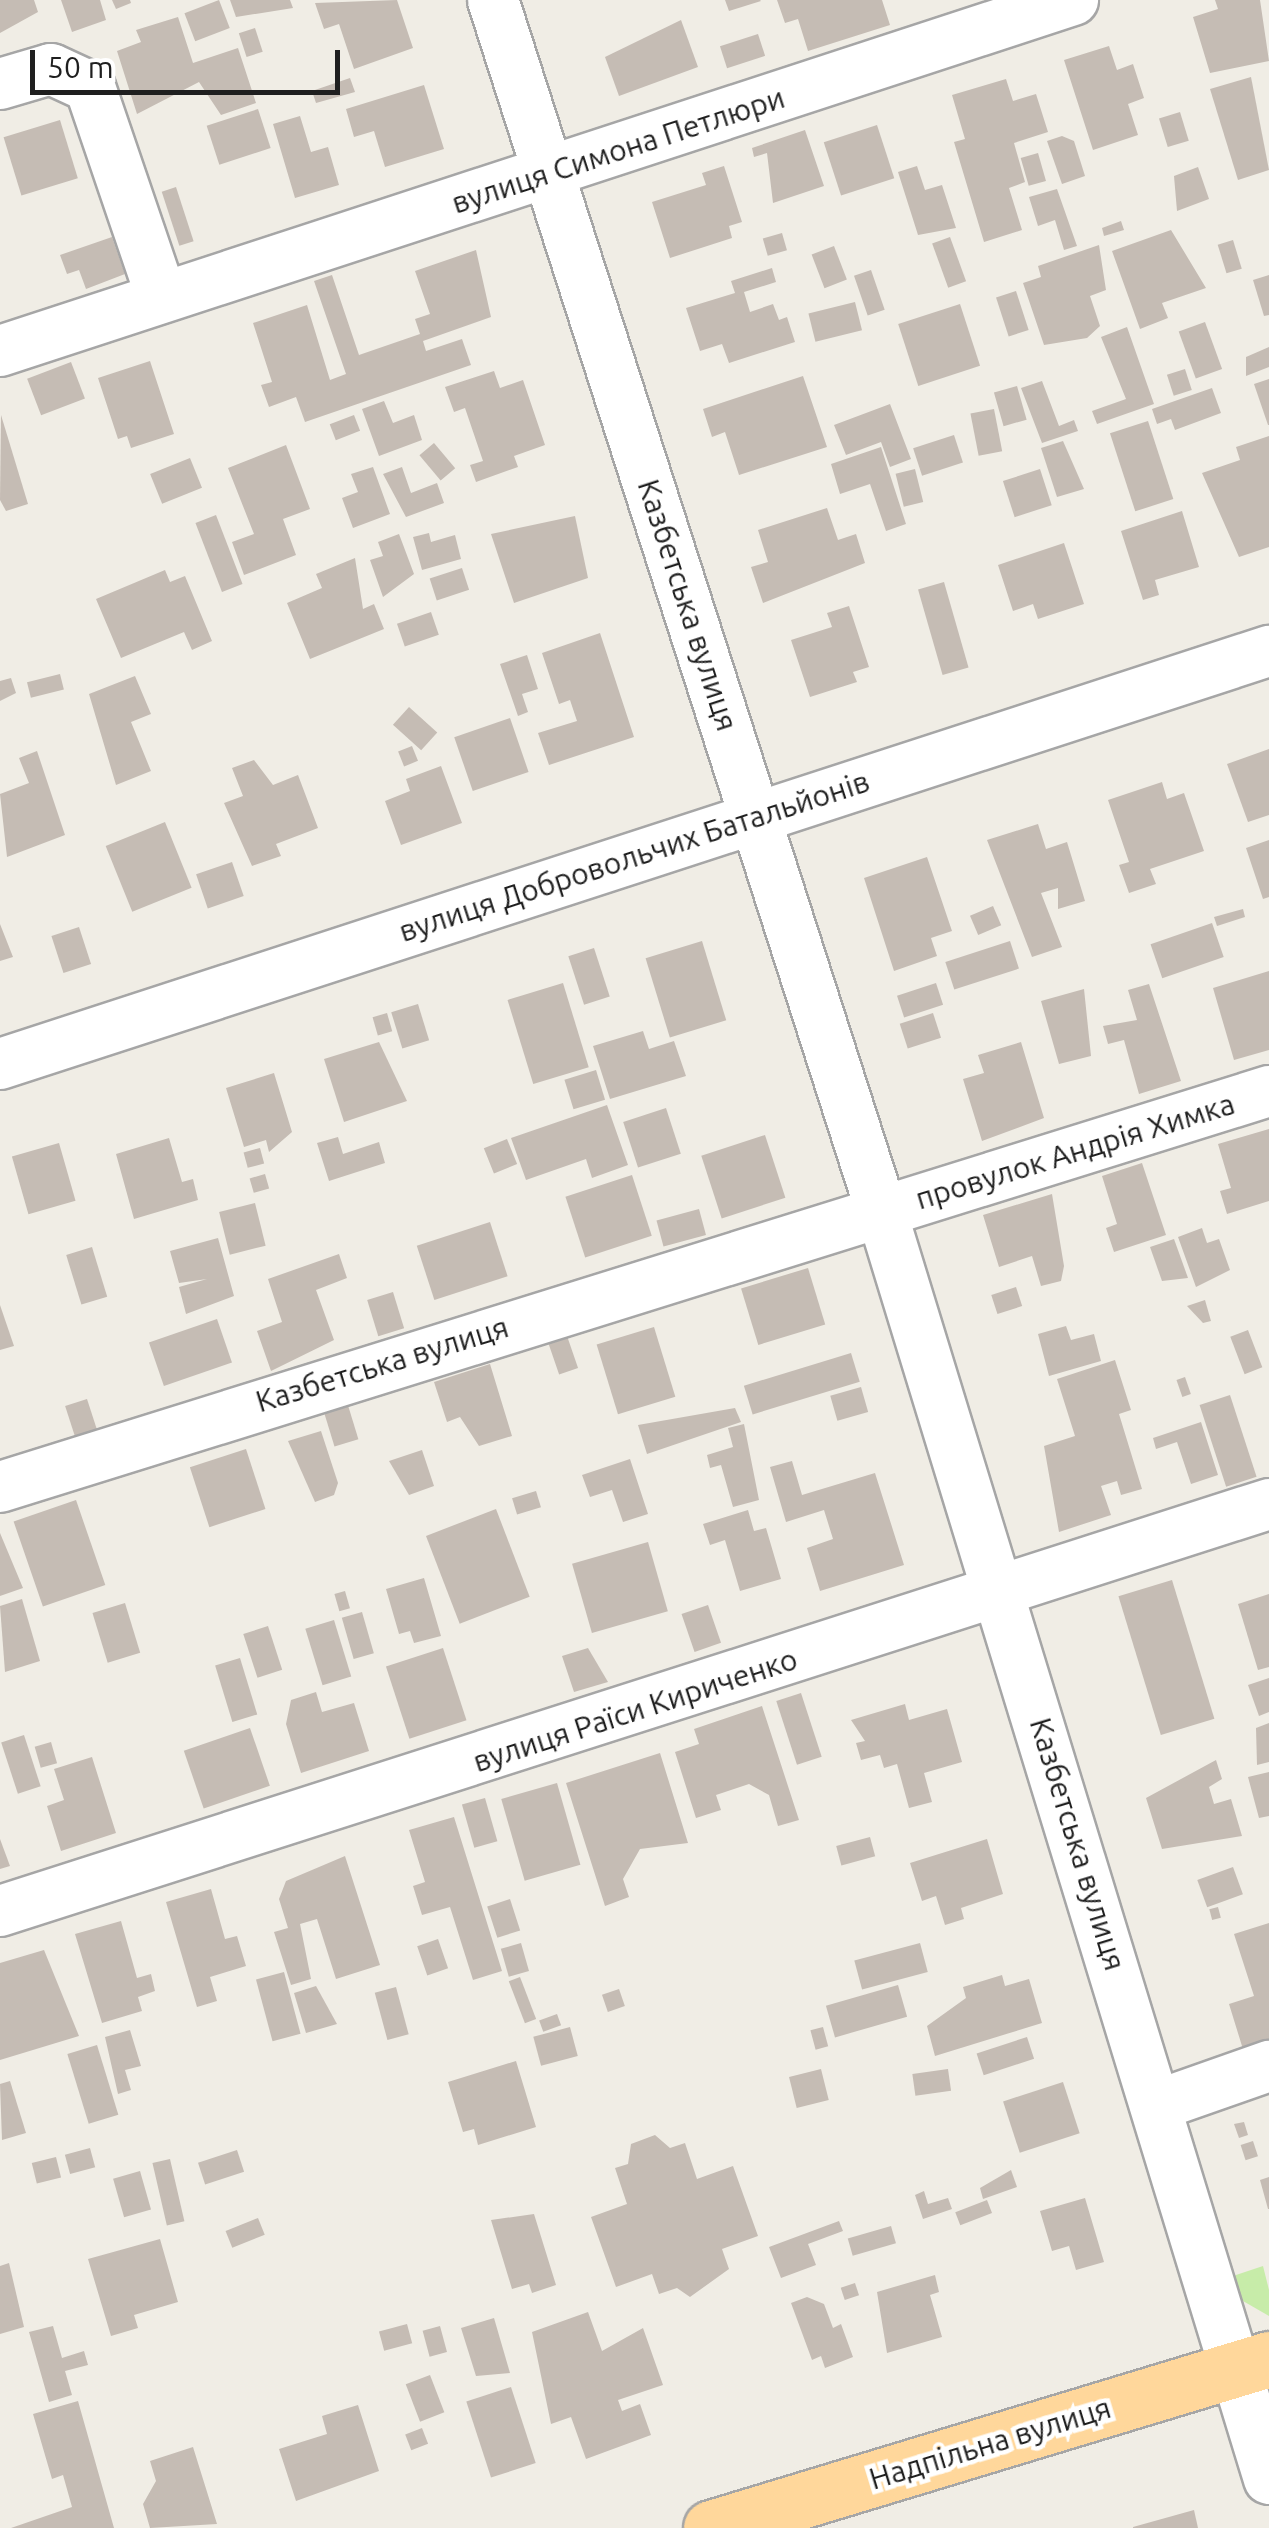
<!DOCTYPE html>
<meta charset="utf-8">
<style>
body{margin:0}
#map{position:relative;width:1269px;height:2528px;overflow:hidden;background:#f0ede5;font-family:Ubuntu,sans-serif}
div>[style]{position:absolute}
.grass>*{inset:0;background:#c7eca9}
.building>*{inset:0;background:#c5bcb4;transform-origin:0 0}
.roads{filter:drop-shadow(2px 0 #a6a6a6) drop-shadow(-2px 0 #a6a6a6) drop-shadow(0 2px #a6a6a6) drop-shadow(0 -2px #a6a6a6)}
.minor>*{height:50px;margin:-25px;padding:0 25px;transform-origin:25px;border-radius:25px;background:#fff}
.major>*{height:55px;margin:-27.5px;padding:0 27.5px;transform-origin:27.5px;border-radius:27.5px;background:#ffd79b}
span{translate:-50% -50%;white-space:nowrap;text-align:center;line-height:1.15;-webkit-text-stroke:9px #fff;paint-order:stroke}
.street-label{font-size:30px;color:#1f1f1f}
.scale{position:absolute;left:30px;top:50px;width:310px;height:45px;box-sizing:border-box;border:5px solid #1f1f1f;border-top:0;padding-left:12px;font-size:30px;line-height:35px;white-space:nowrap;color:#1f1f1f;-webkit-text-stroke:8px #fff;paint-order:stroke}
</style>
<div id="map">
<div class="grass">
<i style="clip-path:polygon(1263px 2266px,1269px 2290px,1269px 2316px,1243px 2301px,1230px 2277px)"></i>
</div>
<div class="building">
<i style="clip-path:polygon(0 0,34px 0,38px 12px,0 33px)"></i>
<i style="clip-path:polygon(61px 0,100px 0,106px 20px,72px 32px)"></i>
<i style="clip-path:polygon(112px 0,130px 0,131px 3px,116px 9px)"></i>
<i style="left:219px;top:0;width:30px;height:37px;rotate:69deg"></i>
<i style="clip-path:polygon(230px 0,290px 0,293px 8px,236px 17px)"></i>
<i style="clip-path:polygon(397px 0,413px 48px,354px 69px,339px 24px,324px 29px,315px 3px)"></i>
<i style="clip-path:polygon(725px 0,760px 0,761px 1px,729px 11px)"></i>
<i style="clip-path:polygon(777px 0,882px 0,890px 25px,808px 51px,798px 19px,785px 23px)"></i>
<i style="clip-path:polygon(1215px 0,1260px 0,1269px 61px,1210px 73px,1193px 17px,1218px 9px)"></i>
<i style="clip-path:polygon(178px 17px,193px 63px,238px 48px,256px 103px,221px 115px,199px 82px,137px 114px,117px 51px,141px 42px,136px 30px)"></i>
<i style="clip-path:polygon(681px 20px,698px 67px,619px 96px,605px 57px)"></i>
<i style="left:255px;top:28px;width:25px;height:17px;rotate:72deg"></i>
<i style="left:758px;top:34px;width:23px;height:40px;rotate:72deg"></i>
<i style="clip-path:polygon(1109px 46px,1117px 70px,1133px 64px,1144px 98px,1128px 104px,1138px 135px,1093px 150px,1064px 60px)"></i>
<i style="clip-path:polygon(1251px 77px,1269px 170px,1238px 180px,1210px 89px)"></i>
<i style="clip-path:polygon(350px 78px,355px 92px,316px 103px,312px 91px)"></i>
<i style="clip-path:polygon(1006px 79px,1013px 101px,1036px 94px,1048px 132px,1014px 143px,1025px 182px,1009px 188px,1022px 230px,984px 242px,954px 142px,965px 139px,952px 95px)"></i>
<i style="clip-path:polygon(424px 85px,444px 149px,385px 167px,374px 131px,354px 137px,346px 109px)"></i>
<i style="left:258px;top:109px;width:41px;height:54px;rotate:72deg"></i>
<i style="left:1180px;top:112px;width:30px;height:22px;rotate:73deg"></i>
<i style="clip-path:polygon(300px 116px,311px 152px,328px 147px,339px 185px,295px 198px,273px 124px)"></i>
<i style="left:60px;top:120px;width:61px;height:59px;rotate:73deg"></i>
<i style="left:877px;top:125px;width:56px;height:56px;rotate:72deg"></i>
<i style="clip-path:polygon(805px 130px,824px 186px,773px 203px,767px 153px,754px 157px,752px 148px)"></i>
<i style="clip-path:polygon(1062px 136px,1074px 141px,1085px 176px,1062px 184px,1047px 141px)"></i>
<i style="left:1038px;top:153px;width:29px;height:18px;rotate:74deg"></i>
<i style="clip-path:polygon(724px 166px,742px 222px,729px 226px,732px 238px,670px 258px,652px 202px,706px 185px,702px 173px)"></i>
<i style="clip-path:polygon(917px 166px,925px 190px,942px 185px,956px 228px,918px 235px,898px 172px)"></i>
<i style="clip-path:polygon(1198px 167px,1209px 199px,1177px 211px,1174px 176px)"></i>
<i style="left:176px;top:187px;width:57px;height:15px;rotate:72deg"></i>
<i style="clip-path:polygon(1057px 189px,1077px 246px,1064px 250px,1055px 220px,1038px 226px,1029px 197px)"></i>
<i style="clip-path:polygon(1121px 221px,1124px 230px,1104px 236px,1102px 228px)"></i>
<i style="clip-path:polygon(1171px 230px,1206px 288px,1162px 303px,1168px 318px,1140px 329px,1112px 251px)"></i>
<i style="left:782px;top:233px;width:18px;height:20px;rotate:74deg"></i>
<i style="clip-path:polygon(112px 237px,125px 274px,86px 289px,79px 270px,67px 274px,60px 255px)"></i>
<i style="left:950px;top:237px;width:47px;height:19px;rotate:70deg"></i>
<i style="left:1233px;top:240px;width:30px;height:16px;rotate:73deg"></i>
<i style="clip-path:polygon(1099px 245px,1106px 290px,1090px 296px,1100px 326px,1087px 338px,1044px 345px,1023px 283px,1041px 277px,1038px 266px)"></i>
<i style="left:834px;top:246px;width:36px;height:24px;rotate:69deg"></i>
<i style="clip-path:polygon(476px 250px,491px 317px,423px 341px,426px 351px,462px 339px,471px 365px,305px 422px,296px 397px,269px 407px,261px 385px,272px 382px,253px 323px,307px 305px,330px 380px,346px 374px,314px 281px,332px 275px,359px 355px,420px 334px,415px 319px,430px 314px,415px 271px)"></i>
<i style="clip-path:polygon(772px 268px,776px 282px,744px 292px,750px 312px,773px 304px,779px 320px,787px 317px,795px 342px,729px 363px,722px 344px,700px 351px,686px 308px,735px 293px,731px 281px)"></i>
<i style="left:871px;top:270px;width:42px;height:18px;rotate:71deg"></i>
<i style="clip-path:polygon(1269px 275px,1269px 315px,1264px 316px,1253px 280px)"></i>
<i style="left:1016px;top:291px;width:41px;height:21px;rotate:72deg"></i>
<i style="left:855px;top:302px;width:29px;height:48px;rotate:76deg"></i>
<i style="left:960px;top:304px;width:65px;height:65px;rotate:72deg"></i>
<i style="left:1205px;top:322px;width:50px;height:28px;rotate:70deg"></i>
<i style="clip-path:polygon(1127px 327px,1154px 404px,1097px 424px,1092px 411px,1126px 399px,1101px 337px)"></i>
<i style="clip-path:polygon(1269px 347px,1269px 367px,1246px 376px,1246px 357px)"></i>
<i style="clip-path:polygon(150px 361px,174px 434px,131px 448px,127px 436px,118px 439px,98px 378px)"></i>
<i style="left:71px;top:362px;width:39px;height:47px;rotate:69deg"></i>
<i style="left:1185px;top:369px;width:22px;height:19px;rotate:72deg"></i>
<i style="clip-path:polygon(494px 371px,500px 388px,523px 380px,545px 445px,514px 456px,518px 467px,476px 482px,470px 465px,483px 461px,465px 408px,454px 412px,445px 387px)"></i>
<i style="clip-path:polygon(803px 376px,827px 447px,739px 475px,725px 432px,712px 437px,703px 409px)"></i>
<i style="clip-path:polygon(1269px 379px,1269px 425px,1268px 425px,1254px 384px)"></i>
<i style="clip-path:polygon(1042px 381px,1059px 426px,1074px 420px,1078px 431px,1042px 443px,1021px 388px)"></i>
<i style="left:1017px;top:386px;width:35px;height:24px;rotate:74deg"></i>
<i style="clip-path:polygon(1212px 388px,1221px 413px,1175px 430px,1171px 419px,1157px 424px,1152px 409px)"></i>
<i style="clip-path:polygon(384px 401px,393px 423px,414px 415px,422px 440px,379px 456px,362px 409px)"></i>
<i style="clip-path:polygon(890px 404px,911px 459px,890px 467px,881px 442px,846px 455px,834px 425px)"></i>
<i style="left:994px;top:409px;width:43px;height:24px;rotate:79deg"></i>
<i style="clip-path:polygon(1px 415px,28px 504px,6px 511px,0 500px)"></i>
<i style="left:354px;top:415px;width:17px;height:26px;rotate:69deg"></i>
<i style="left:1148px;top:421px;width:82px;height:40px;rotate:72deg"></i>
<i style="left:954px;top:435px;width:29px;height:43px;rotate:72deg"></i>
<i style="clip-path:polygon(1269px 436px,1269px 547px,1239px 557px,1202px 473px,1240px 460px,1236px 447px)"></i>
<i style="clip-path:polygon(1063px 441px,1084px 489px,1057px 497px,1041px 448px)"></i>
<i style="left:434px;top:443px;width:33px;height:19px;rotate:50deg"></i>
<i style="clip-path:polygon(286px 445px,310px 509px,283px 519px,296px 555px,244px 575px,232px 542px,254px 534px,228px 468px)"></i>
<i style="clip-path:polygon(881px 447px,906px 524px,886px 531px,870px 484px,840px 494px,831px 464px)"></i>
<i style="left:190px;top:458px;width:32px;height:43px;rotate:68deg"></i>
<i style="clip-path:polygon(373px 467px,390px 514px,353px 528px,342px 498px,358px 492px,351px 474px)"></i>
<i style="clip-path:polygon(402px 467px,411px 493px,437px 483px,444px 503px,406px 517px,383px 474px)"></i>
<i style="left:915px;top:469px;width:34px;height:20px;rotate:76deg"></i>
<i style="left:1040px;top:469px;width:38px;height:39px;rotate:72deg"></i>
<i style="clip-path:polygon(827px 508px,838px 540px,856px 534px,865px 563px,763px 603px,751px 567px,768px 562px,758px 530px)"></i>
<i style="clip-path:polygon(1182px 511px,1199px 567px,1155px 580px,1159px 595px,1143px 600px,1121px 531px)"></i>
<i style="left:216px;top:515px;width:74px;height:22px;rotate:69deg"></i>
<i style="clip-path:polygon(575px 516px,588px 578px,514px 603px,491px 534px)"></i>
<i style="clip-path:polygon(429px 533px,431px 542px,455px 535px,461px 559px,422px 570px,413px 537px)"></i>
<i style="clip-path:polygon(399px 534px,414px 574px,383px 597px,370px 560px,383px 556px,378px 542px)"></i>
<i style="clip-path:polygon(1064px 543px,1084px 604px,1038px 619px,1033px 604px,1013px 611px,998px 565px)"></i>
<i style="clip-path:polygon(355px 558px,363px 609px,374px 604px,384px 629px,310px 659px,287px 603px,322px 588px,316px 574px)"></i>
<i style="left:462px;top:568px;width:23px;height:34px;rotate:72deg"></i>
<i style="clip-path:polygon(165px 570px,170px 582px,185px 576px,212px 641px,192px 650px,184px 632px,121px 658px,96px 599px)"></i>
<i style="left:944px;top:582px;width:89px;height:27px;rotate:74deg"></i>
<i style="clip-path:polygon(849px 606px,869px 667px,853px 672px,857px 682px,810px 697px,791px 640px,832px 627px,827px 613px)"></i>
<i style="left:431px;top:612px;width:24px;height:36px;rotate:71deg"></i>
<i style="clip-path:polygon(600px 633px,634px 737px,549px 765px,538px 733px,577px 721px,570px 700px,559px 704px,542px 653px)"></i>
<i style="clip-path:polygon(527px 655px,538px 689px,522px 694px,528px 712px,518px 716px,500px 664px)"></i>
<i style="left:60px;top:674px;width:16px;height:34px;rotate:76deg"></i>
<i style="clip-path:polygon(135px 676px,151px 714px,131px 722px,151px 771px,116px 785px,89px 694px)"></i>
<i style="clip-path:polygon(11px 678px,16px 693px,0 701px,0 681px)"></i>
<i style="left:409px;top:707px;width:38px;height:24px;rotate:42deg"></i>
<i style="left:510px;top:718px;width:57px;height:59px;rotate:71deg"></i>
<i style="left:412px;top:746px;width:16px;height:15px;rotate:68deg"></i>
<i style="clip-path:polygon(1269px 749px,1269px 815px,1248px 822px,1227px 764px)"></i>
<i style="clip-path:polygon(37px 751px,65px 835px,7px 857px,0 794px,29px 783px,19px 758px)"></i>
<i style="clip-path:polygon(254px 760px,273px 785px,298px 775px,318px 828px,276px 844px,281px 856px,252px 866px,224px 803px,243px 796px,232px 768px)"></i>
<i style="clip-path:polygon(441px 766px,462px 823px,401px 845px,385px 801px,410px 791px,406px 779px)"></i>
<i style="clip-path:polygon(1162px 782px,1167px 799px,1184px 793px,1204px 851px,1150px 869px,1156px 884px,1129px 893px,1119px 865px,1129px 862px,1108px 800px)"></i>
<i style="left:165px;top:822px;width:71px;height:64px;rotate:68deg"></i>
<i style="clip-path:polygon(1038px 824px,1046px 849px,1067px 842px,1085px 901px,1058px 909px,1058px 888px,1041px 893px,1062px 947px,1032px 957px,987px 840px)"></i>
<i style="clip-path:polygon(1269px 840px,1269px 897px,1263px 899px,1246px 848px)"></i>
<i style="clip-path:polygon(927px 857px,952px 931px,931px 938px,937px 956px,894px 971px,864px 878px)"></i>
<i style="left:232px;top:862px;width:36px;height:38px;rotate:71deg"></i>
<i style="left:993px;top:906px;width:21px;height:25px;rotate:67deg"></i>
<i style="clip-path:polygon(1243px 909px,1245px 917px,1217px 926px,1214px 917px)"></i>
<i style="left:1212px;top:923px;width:36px;height:65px;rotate:71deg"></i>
<i style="clip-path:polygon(0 924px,13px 957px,0 961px)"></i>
<i style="left:79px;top:927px;width:39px;height:29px;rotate:72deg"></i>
<i style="left:702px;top:941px;width:83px;height:59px;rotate:73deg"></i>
<i style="left:1010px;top:941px;width:29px;height:68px;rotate:72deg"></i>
<i style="left:594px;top:948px;width:51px;height:27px;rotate:72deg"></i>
<i style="clip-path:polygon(1269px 971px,1269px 1050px,1234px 1060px,1213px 988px)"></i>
<i style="left:563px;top:983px;width:88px;height:58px;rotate:73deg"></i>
<i style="left:936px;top:983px;width:23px;height:41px;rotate:72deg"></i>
<i style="clip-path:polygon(1149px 984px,1181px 1081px,1139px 1094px,1124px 1040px,1108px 1044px,1103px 1026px,1137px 1020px,1128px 990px)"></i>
<i style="clip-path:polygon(1084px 989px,1091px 1056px,1059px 1064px,1041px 1001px)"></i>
<i style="left:418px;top:1004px;width:38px;height:28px;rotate:73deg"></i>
<i style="left:387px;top:1013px;width:19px;height:15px;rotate:74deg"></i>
<i style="left:933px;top:1013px;width:26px;height:35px;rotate:72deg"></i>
<i style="clip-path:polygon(643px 1031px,649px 1049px,674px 1041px,686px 1076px,610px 1099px,593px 1046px)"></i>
<i style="clip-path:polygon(379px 1042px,407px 1101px,344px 1122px,324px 1059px)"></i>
<i style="clip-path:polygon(1021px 1042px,1044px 1118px,982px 1141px,963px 1079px,984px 1073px,978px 1055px)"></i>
<i style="left:596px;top:1070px;width:31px;height:33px;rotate:73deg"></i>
<i style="clip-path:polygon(274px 1073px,292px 1132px,269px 1152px,266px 1140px,244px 1147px,226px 1088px)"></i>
<i style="clip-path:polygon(607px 1105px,628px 1165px,592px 1178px,586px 1159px,526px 1180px,511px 1138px)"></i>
<i style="left:666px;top:1108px;width:48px;height:45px;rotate:72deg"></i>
<i style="clip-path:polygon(1269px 1129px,1269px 1201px,1227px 1214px,1220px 1191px,1231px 1188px,1218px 1144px)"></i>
<i style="left:765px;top:1135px;width:66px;height:67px;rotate:72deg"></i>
<i style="clip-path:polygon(338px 1137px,343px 1154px,379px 1142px,385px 1163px,329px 1181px,317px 1143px)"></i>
<i style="clip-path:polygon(169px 1138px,182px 1182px,193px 1179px,198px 1200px,134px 1219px,116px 1154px)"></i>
<i style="left:507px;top:1139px;width:27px;height:25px;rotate:68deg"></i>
<i style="left:59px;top:1143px;width:60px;height:49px;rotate:74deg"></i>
<i style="left:260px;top:1148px;width:16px;height:17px;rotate:75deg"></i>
<i style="clip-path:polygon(1142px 1163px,1166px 1235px,1114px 1252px,1106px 1228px,1117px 1224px,1102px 1176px)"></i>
<i style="left:265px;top:1174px;width:15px;height:16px;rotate:74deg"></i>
<i style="left:632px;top:1175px;width:64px;height:70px;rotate:72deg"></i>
<i style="clip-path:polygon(1052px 1194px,1064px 1266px,1061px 1281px,1041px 1286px,1032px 1256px,999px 1267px,983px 1215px)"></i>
<i style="left:255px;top:1203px;width:44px;height:37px;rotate:76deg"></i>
<i style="left:699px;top:1209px;width:27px;height:44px;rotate:75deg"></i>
<i style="left:490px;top:1222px;width:57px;height:77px;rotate:72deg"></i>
<i style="clip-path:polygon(1202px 1228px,1207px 1243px,1219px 1239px,1230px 1270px,1196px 1287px,1178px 1237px)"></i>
<i style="clip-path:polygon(218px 1238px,234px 1296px,186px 1314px,179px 1287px,207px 1279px,179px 1283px,170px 1251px)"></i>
<i style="clip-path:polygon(1174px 1239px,1188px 1278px,1162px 1281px,1150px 1247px)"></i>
<i style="left:92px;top:1247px;width:52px;height:27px;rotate:73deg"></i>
<i style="clip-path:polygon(339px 1254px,347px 1278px,316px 1290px,334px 1340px,271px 1371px,257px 1331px,282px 1322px,268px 1279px)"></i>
<i style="left:808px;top:1268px;width:59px;height:70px;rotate:73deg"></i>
<i style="left:1016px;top:1287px;width:20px;height:26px;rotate:72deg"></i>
<i style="left:393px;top:1292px;width:38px;height:27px;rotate:73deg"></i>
<i style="clip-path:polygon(1205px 1300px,1211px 1321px,1203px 1323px,1187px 1306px)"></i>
<i style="clip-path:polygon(0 1305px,14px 1346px,0 1350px)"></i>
<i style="left:217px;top:1319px;width:46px;height:72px;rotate:71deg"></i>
<i style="clip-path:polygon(1066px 1326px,1071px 1340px,1094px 1334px,1101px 1361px,1049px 1376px,1038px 1334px)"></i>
<i style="left:654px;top:1327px;width:73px;height:60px;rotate:73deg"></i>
<i style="left:1248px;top:1330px;width:40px;height:19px;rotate:69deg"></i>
<i style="left:566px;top:1333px;width:37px;height:20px;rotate:71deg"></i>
<i style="left:851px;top:1353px;width:30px;height:112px;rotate:73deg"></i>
<i style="clip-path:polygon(1115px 1360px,1131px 1410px,1119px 1414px,1142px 1489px,1121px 1495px,1117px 1481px,1101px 1486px,1111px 1515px,1059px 1532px,1044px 1446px,1075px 1436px,1057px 1379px)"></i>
<i style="clip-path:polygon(490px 1364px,512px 1436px,479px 1446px,460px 1417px,447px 1422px,434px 1382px)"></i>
<i style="left:1185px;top:1377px;width:18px;height:9px;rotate:71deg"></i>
<i style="left:861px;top:1387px;width:26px;height:32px;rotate:74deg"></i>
<i style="left:1230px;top:1395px;width:86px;height:32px;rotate:72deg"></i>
<i style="left:87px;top:1399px;width:35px;height:23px;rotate:72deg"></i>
<i style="left:347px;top:1402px;width:39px;height:25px;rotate:73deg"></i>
<i style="clip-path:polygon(735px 1408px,741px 1422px,647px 1454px,638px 1425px)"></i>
<i style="clip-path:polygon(1201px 1422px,1218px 1475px,1191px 1484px,1177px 1442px,1156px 1449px,1153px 1438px)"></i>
<i style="clip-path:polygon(744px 1424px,759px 1500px,733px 1507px,721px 1465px,710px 1468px,707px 1455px,733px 1447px,728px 1428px)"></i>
<i style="clip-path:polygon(321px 1431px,338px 1483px,334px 1495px,315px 1502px,288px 1441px)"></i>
<i style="left:246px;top:1449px;width:63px;height:59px;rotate:72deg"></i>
<i style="clip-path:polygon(422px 1450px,434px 1486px,409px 1495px,389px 1461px)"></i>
<i style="clip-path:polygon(630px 1459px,648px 1514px,623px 1522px,612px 1490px,590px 1497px,582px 1475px)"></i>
<i style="clip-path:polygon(792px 1461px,802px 1495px,875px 1473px,904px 1565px,820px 1591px,807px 1548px,833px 1539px,824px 1510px,786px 1522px,770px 1467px)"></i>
<i style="left:536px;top:1491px;width:17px;height:25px;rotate:73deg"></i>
<i style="left:76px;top:1500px;width:90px;height:66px;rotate:71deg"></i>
<i style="left:496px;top:1509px;width:94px;height:75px;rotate:69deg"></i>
<i style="clip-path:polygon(748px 1510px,754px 1531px,766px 1528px,781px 1579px,740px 1591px,725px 1540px,710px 1545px,703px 1524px)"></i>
<i style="clip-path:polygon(0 1533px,23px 1588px,0 1596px)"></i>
<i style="left:648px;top:1542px;width:72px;height:79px;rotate:74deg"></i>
<i style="clip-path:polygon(424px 1578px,441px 1636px,414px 1643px,410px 1631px,399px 1634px,386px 1589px)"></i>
<i style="left:1172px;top:1580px;width:145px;height:56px;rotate:73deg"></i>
<i style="left:345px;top:1591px;width:18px;height:11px;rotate:74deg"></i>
<i style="clip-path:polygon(1269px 1594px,1269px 1667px,1258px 1670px,1238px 1604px)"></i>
<i style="clip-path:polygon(22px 1599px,40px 1661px,5px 1672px,0 1606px)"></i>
<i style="left:125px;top:1603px;width:52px;height:34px;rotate:73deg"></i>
<i style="left:708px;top:1605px;width:40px;height:28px;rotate:71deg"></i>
<i style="left:362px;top:1612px;width:43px;height:21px;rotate:74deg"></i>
<i style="left:334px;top:1620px;width:59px;height:30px;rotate:73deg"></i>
<i style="left:268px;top:1626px;width:46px;height:26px;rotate:72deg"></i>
<i style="left:443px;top:1648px;width:76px;height:60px;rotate:72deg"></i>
<i style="clip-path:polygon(588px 1648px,608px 1682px,574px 1692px,562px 1656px)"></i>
<i style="left:240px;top:1658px;width:59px;height:26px;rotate:73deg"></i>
<i style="clip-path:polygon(1269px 1678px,1269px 1712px,1259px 1716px,1248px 1685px)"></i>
<i style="clip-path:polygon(316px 1692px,322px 1712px,354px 1703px,369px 1751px,301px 1773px,286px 1724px,291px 1700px)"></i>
<i style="left:801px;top:1693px;width:67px;height:26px;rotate:72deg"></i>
<i style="clip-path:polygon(905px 1704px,909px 1720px,947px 1709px,962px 1762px,924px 1773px,932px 1802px,909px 1808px,897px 1764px,884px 1768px,880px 1755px,861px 1760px,856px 1743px,865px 1741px,851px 1720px)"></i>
<i style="clip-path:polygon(762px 1706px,799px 1820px,778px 1826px,769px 1795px,749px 1784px,716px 1795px,721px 1810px,696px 1818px,675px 1752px,699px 1744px,694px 1729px)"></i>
<i style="clip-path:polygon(1269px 1723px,1269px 1762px,1257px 1765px,1256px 1728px)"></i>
<i style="left:250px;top:1728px;width:61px;height:70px;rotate:71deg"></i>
<i style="left:24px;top:1735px;width:54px;height:24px;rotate:72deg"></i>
<i style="left:51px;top:1742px;width:22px;height:17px;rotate:74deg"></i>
<i style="clip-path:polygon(660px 1753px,688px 1843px,640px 1849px,623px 1879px,629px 1897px,605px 1906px,566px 1783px)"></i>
<i style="clip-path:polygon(92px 1757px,116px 1833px,61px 1851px,47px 1806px,64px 1800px,54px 1769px)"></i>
<i style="clip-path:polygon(1216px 1760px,1222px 1779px,1209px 1787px,1214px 1804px,1231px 1799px,1242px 1836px,1162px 1849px,1146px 1798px)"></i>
<i style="clip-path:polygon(1269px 1772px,1269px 1816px,1259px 1818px,1248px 1777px)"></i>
<i style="left:557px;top:1783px;width:85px;height:58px;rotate:74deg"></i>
<i style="left:485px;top:1798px;width:45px;height:24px;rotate:74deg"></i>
<i style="clip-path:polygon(454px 1817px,502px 1971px,473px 1980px,450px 1907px,422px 1915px,413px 1886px,425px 1882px,409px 1830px)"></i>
<i style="left:870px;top:1837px;width:20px;height:35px;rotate:75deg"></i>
<i style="clip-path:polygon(0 1839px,10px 1866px,0 1869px)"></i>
<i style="clip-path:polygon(987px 1839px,1003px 1894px,961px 1908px,964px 1919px,945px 1925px,936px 1896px,922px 1901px,910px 1863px)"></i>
<i style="clip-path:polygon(345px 1856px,380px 1965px,336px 1979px,317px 1919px,300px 1924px,311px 1979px,291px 1985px,274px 1932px,288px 1928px,279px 1899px,286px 1881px)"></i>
<i style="left:1233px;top:1867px;width:29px;height:38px;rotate:70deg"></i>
<i style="clip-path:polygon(211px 1889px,225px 1939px,237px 1936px,246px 1966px,210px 1977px,217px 2001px,197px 2007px,166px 1902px)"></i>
<i style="left:510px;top:1899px;width:33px;height:24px;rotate:72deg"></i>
<i style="left:1218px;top:1907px;width:11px;height:9px;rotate:75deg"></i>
<i style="clip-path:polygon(121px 1921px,137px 1978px,151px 1974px,155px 1991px,138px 1997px,142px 2011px,102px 2023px,75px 1934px)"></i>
<i style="clip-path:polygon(1269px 1923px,1269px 2052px,1246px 2059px,1229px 2004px,1254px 1996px,1234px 1934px)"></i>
<i style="left:438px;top:1939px;width:31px;height:22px;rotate:71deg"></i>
<i style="left:521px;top:1943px;width:29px;height:21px;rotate:74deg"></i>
<i style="left:920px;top:1943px;width:30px;height:68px;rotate:75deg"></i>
<i style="clip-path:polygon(44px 1950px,79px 2036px,0 2060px,0 1963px)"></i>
<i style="left:284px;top:1972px;width:64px;height:29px;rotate:75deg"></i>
<i style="clip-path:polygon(1002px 1975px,1005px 1986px,1029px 1979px,1042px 2023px,935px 2056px,927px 2026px,966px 1998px,963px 1987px)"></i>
<i style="left:520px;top:1977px;width:45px;height:12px;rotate:69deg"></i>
<i style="left:898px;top:1985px;width:33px;height:75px;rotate:74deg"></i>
<i style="clip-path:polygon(316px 1986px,337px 2024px,306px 2033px,294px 1993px)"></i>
<i style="left:396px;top:1987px;width:49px;height:22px;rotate:75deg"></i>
<i style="left:619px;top:1989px;width:18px;height:18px;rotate:71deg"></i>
<i style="left:557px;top:2014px;width:12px;height:19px;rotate:70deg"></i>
<i style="left:570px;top:2027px;width:30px;height:38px;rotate:75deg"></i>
<i style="left:823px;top:2027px;width:20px;height:13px;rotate:75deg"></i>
<i style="clip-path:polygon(130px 2030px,141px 2066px,125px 2070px,131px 2090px,118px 2094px,105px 2037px)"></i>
<i style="left:1027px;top:2037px;width:23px;height:53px;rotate:72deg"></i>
<i style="left:97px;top:2045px;width:73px;height:31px;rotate:73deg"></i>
<i style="clip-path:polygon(516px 2061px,536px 2127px,478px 2145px,474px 2129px,463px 2132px,448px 2082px)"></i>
<i style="left:821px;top:2069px;width:32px;height:33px;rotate:76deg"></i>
<i style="left:948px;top:2069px;width:22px;height:36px;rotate:82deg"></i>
<i style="clip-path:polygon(10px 2081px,26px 2133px,2px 2140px,0 2084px)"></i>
<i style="left:1063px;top:2082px;width:54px;height:63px;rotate:72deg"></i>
<i style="clip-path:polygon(1244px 2122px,1248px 2135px,1239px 2138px,1234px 2124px)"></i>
<i style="clip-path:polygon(655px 2135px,670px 2148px,685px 2143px,697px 2179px,733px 2166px,758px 2236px,722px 2249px,729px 2269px,690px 2297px,677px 2288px,659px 2294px,652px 2274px,616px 2287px,591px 2217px,627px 2204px,615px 2168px,628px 2164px,631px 2144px)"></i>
<i style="left:1253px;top:2141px;width:16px;height:13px;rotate:72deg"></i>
<i style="left:90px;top:2148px;width:20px;height:26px;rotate:75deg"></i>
<i style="left:237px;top:2150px;width:23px;height:41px;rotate:72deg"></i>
<i style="left:56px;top:2157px;width:21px;height:25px;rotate:76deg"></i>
<i style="left:170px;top:2159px;width:64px;height:18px;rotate:77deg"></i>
<i style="clip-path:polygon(1011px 2170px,1017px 2187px,983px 2199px,980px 2188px)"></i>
<i style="left:140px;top:2171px;width:40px;height:28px;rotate:74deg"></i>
<i style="clip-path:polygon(1269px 2177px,1269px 2209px,1268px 2209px,1260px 2180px)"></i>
<i style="clip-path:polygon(924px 2191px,928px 2204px,948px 2198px,952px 2209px,923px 2219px,915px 2195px)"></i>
<i style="clip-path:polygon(1085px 2198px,1104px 2262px,1076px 2270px,1069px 2246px,1052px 2251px,1040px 2211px)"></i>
<i style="left:987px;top:2200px;width:14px;height:34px;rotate:69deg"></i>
<i style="clip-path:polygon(534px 2214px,556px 2285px,532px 2293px,529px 2284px,512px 2289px,491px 2220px)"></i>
<i style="left:258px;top:2218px;width:18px;height:35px;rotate:68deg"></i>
<i style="clip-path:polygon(839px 2221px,843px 2231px,808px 2244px,816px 2265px,781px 2278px,769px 2247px)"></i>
<i style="left:891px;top:2226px;width:18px;height:45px;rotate:74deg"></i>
<i style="clip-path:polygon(160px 2239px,178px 2302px,134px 2315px,138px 2328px,111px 2336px,88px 2259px)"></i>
<i style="clip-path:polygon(9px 2263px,24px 2327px,0 2334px,0 2266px)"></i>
<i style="clip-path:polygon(935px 2275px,939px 2292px,930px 2295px,942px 2337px,887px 2353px,877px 2292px)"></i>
<i style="left:855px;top:2283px;width:13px;height:15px;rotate:72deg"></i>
<i style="clip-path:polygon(807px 2297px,824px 2304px,833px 2328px,841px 2324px,853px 2357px,825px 2368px,821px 2356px,812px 2360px,791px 2303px)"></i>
<i style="clip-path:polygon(588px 2312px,602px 2351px,643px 2328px,663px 2385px,618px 2400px,622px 2411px,640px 2404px,651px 2435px,586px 2459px,571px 2417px,551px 2424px,532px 2332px)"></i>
<i style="clip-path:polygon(494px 2318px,510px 2373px,476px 2376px,461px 2328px)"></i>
<i style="left:407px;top:2324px;width:20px;height:29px;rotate:75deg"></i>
<i style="clip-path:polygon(53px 2326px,62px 2358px,84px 2351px,88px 2365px,65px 2371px,72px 2395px,49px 2402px,29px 2332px)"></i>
<i style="left:440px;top:2326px;width:27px;height:18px;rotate:75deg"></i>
<i style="left:430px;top:2375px;width:40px;height:26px;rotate:69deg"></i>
<i style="left:511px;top:2387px;width:80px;height:47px;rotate:72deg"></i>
<i style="clip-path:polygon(78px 2401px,114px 2528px,11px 2528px,72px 2507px,63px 2475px,52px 2479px,33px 2414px)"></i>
<i style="clip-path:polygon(358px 2405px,379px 2471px,296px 2501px,279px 2449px,327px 2434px,322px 2416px)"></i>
<i style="left:422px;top:2428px;width:17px;height:18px;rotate:69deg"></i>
<i style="clip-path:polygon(193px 2447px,217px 2524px,150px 2528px,143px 2504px,156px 2481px,150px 2461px)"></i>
<i style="clip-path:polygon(1194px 2510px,1198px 2528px,1133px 2528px,1133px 2527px)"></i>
</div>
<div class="roads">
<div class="minor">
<i style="left:493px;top:0;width:1271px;rotate:72.22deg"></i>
<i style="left:881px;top:1210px;width:1327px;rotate:73deg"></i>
<i style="left:0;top:84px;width:53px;rotate:-16.4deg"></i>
<i style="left:51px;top:69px;width:43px;rotate:24.8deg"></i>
<i style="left:90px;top:87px;width:221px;rotate:71.2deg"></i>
<i style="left:0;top:351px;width:1129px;rotate:-18.11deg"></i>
<i style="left:0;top:1064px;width:1335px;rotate:-18.03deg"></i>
<i style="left:0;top:1487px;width:1329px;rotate:-17.33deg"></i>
<i style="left:0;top:1911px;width:1333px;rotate:-17.78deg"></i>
<i style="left:1158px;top:2105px;width:118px;rotate:-19.4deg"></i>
</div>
<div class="major">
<i style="left:711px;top:2528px;width:583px;rotate:-16.85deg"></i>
</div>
</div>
<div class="street-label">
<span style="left:618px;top:150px;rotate:-18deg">вулиця Симона Петлюри</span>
<span style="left:688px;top:605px;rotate:72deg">Казбетська вулиця</span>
<span style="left:634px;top:856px;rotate:-18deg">вулиця Добровольчих Батальйонів</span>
<span style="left:1075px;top:1151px;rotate:-17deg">провулок Андрія Химка</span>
<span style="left:382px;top:1364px;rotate:-17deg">Казбетська вулиця</span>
<span style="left:635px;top:1710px;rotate:-18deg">вулиця Раїси Кириченко</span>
<span style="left:1078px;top:1844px;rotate:73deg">Казбетська вулиця</span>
<span style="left:990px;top:2443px;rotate:-17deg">Надпільна вулиця</span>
</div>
<div class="scale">50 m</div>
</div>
